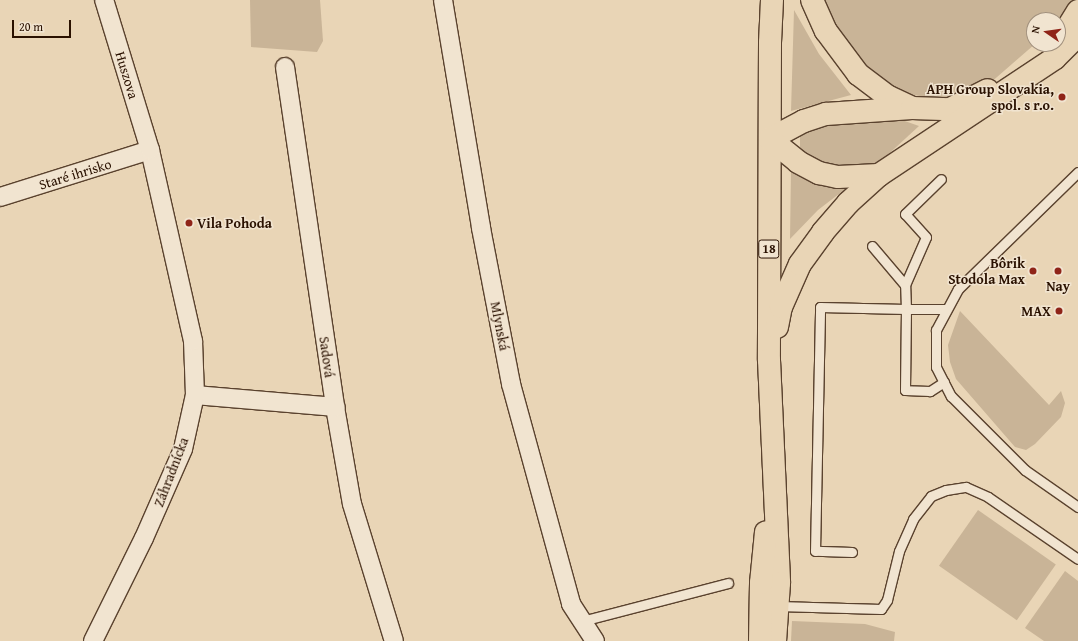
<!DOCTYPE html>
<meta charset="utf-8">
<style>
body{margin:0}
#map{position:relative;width:1078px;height:641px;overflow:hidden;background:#e9d5b6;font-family:"Gentium Book Plus",serif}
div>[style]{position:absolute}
.green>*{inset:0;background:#c9b497;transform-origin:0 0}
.roads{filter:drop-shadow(1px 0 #5a422e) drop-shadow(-1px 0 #5a422e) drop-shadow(0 1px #5a422e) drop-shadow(0 -1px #5a422e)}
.service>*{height:9px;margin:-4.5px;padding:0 4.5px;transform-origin:4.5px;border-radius:4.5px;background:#f1e4d0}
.minor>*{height:18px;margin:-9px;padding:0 9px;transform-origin:9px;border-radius:9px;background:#f1e4d0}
.primary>*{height:22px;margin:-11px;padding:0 11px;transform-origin:11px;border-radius:11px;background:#e9d5b6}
.dots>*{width:11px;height:11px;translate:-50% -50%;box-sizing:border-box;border:2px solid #f1e4d0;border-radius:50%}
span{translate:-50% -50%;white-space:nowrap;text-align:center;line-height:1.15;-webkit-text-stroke:3px #f1e4d0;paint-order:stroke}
.shield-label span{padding:1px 3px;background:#f1e4d0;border:1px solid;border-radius:3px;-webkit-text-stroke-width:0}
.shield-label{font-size:13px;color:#2a1100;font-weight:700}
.street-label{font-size:14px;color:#2a1100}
.poi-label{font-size:14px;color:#2a1100;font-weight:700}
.right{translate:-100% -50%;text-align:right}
.left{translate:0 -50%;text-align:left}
.north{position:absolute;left:1026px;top:12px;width:40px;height:40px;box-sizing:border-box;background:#f1e4d0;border:1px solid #a1907d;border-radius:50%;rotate:283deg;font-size:11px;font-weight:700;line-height:16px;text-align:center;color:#2a1100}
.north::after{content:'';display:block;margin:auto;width:14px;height:18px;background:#8f2418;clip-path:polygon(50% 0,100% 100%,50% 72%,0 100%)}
.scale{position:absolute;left:12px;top:20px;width:59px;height:18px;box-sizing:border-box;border:2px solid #2a1100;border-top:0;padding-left:5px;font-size:12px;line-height:14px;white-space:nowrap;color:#2a1100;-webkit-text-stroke:3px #f1e4d0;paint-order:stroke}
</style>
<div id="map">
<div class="green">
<i style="clip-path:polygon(250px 0,320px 0,323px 41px,317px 52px,251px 47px)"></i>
<i style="clip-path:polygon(822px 0,1077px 0,1058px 20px,1034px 20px,1035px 44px,989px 84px,954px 97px,924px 97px,891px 90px,863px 66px,839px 34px)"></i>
<i style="clip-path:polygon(794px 10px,819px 54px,851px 95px,791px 111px)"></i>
<i style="clip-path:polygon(899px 119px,919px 126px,881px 161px,856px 169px,821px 162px,800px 152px,800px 133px,816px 124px)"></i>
<i style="clip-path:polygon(791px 170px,848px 187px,818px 210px,790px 239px)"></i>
<i style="clip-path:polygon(960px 311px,1049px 405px,1061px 391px,1065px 403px,1061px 417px,1035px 444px,1026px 450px,1015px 447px,956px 379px,950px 362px,948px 345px)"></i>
<i style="left:978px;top:510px;width:95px;height:68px;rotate:35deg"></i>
<i style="clip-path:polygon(1065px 571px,1078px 581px,1078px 641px,1044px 641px,1025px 628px)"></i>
<i style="clip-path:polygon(792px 621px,865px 624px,895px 632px,894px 641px,791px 641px)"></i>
</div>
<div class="roads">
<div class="service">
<i style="left:1078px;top:172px;width:168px;rotate:135.7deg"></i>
<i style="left:958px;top:289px;width:47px;rotate:118.2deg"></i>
<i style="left:936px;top:330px;width:37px;rotate:90deg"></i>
<i style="left:936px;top:367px;width:33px;rotate:63deg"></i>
<i style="left:951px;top:396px;width:105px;rotate:45deg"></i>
<i style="left:1025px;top:470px;width:65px;rotate:34.9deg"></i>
<i style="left:905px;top:285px;width:52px;rotate:-66.4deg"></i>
<i style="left:926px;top:237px;width:31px;rotate:-132deg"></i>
<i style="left:905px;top:214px;width:50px;rotate:-44.2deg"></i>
<i style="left:944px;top:382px;width:17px;rotate:147deg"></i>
<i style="left:930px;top:391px;width:25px;rotate:-178deg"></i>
<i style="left:905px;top:390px;width:81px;rotate:-89.3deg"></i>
<i style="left:906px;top:309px;width:40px"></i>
<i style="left:852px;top:552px;width:37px;rotate:-178deg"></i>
<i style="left:815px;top:551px;width:244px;rotate:-88.8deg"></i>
<i style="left:820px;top:307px;width:86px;rotate:1.3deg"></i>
<i style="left:906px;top:309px;width:24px;rotate:-92deg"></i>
<i style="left:905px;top:285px;width:51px;rotate:-130.2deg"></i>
<i style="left:778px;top:606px;width:103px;rotate:1.7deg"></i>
<i style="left:881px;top:609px;width:11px;rotate:-56deg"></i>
<i style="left:887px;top:600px;width:50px;rotate:-76.2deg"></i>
<i style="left:899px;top:551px;width:35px;rotate:-66deg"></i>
<i style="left:913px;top:519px;width:29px;rotate:-52deg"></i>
<i style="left:931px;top:496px;width:16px;rotate:-22deg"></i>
<i style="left:946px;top:490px;width:20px;rotate:-9deg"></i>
<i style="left:966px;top:487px;width:24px;rotate:24deg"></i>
<i style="left:988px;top:497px;width:109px;rotate:34.6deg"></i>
<i style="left:582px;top:621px;width:151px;rotate:-14.6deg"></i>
</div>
<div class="minor">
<i style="left:443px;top:0;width:231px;rotate:80.5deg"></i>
<i style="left:481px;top:228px;width:159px;rotate:79.1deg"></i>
<i style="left:511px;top:384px;width:228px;rotate:74.7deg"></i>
<i style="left:571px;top:604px;width:44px;rotate:57deg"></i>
<i style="left:285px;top:67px;width:344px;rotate:81.6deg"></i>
<i style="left:335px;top:407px;width:98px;rotate:80.1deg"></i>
<i style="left:352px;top:504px;width:143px;rotate:73deg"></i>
<i style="left:0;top:197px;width:157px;rotate:-17.4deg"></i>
<i style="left:195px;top:395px;width:141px;rotate:4.9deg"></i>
<i style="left:93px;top:641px;width:115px;rotate:-63.7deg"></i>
<i style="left:144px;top:538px;width:97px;rotate:-66.3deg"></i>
<i style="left:183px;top:449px;width:55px;rotate:-77.5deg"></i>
<i style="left:195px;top:395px;width:54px;rotate:-92.1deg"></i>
<i style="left:193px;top:341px;width:196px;rotate:-102.7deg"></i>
<i style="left:150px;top:150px;width:157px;rotate:-107deg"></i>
</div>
<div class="primary">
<i style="left:772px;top:0;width:43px;rotate:92.7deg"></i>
<i style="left:770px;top:43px;width:317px;rotate:90.2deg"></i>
<i style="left:769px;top:360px;width:223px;rotate:87.4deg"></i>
<i style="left:779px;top:583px;width:58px;rotate:93.9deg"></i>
<i style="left:812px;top:0;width:34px;rotate:66deg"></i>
<i style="left:826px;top:31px;width:54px;rotate:53.3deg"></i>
<i style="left:858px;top:74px;width:39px;rotate:37deg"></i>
<i style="left:889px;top:97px;width:23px;rotate:25deg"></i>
<i style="left:1058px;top:36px;width:13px;rotate:-42deg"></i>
<i style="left:1068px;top:27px;width:19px;rotate:-58deg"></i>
<i style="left:770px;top:139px;width:38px;rotate:-28deg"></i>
<i style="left:804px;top:121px;width:23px;rotate:-18deg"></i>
<i style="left:826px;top:114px;width:86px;rotate:-4deg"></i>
<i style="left:912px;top:108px;width:38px;rotate:2deg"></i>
<i style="left:950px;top:109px;width:42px;rotate:-26.6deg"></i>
<i style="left:770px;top:139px;width:36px;rotate:39deg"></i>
<i style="left:798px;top:162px;width:24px;rotate:28deg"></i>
<i style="left:819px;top:173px;width:19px;rotate:12deg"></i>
<i style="left:838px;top:177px;width:41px;rotate:-2.8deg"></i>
<i style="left:777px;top:327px;width:20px;rotate:-79deg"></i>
<i style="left:781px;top:307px;width:47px;rotate:-66.2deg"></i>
<i style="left:800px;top:264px;width:39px;rotate:-54deg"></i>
<i style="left:823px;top:232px;width:38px;rotate:-49deg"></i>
<i style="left:848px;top:203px;width:42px;rotate:-42.1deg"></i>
<i style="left:879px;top:175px;width:211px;rotate:-33.6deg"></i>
<i style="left:1055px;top:58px;width:33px;rotate:-45deg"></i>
<i style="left:760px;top:641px;width:58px;rotate:-89deg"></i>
<i style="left:761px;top:583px;width:51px;rotate:-84.4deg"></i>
</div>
</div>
<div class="dots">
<i style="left:1062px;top:97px;background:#8f2418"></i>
<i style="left:189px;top:223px;background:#8f2418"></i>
<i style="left:1033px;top:271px;background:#8f2418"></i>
<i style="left:1058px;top:271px;background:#8f2418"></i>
<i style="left:1059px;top:311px;background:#8f2418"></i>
</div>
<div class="shield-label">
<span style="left:769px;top:249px">18</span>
</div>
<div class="street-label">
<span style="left:127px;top:75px;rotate:73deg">Huszova</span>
<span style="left:75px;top:174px;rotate:-17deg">Staré ihrisko</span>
<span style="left:500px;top:326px;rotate:79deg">Mlynská</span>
<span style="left:327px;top:357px;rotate:82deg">Sadová</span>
<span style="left:171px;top:472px;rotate:-69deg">Záhradnícka</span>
</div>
<div class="poi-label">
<span class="right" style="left:1054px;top:97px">APH Group Slovakia,<br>spol. s r.o.</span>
<span class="left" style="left:197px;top:223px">Vila Pohoda</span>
<span class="right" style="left:1025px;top:271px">Bôrik<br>Stodola Max</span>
<span style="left:1058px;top:286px">Nay</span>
<span class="right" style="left:1051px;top:311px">MAX</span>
</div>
<div class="north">N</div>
<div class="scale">20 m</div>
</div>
